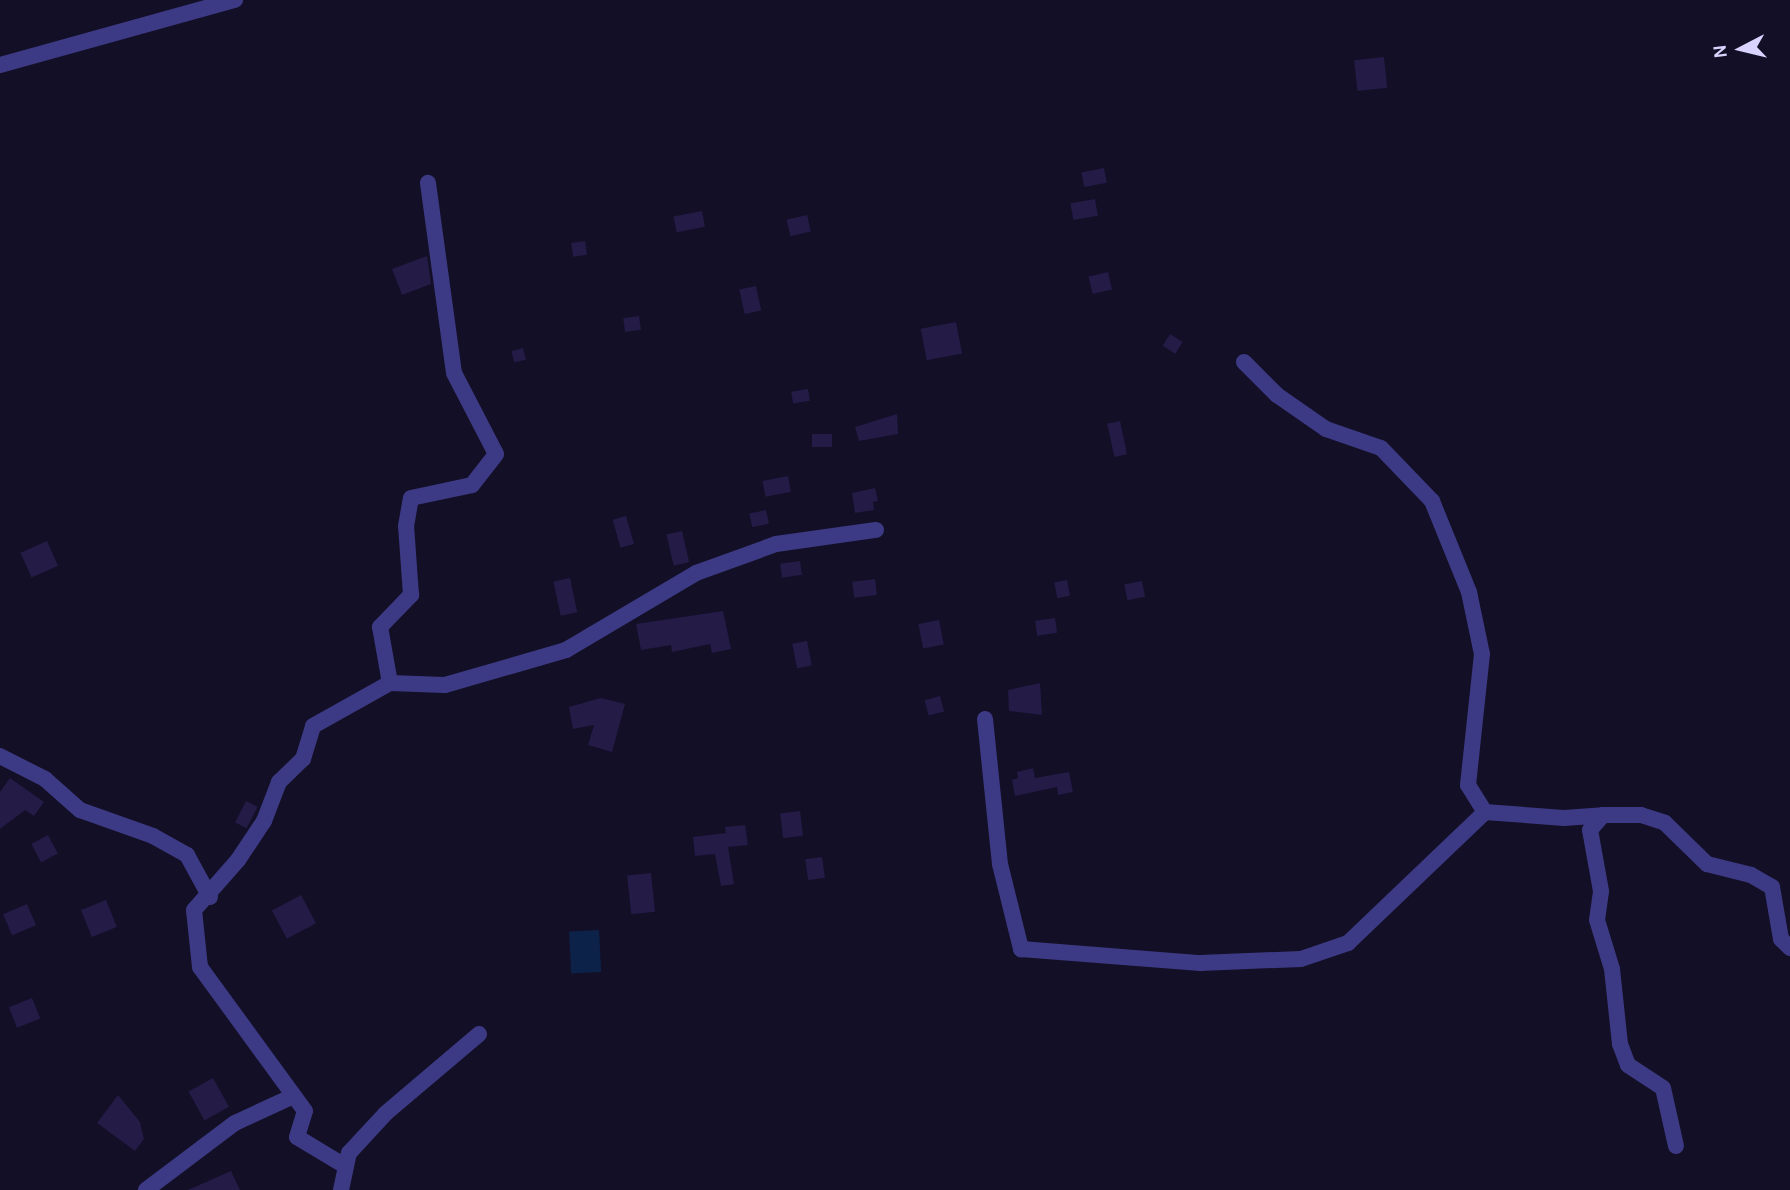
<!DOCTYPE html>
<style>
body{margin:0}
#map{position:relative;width:1790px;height:1190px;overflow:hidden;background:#130f26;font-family:Karla,sans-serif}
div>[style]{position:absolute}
.water>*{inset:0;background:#0c2248;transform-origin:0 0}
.building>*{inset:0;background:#241b47;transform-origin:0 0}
.minor>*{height:16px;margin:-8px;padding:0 8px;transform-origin:8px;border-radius:8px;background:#3d3a85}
span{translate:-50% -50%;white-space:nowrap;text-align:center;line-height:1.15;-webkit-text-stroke:7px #130f26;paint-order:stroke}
.north{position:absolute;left:1706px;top:14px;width:70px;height:70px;-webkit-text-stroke:5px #130f26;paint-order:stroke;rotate:263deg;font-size:19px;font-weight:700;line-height:28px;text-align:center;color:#d9d4ff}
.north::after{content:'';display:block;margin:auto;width:24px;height:32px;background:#d9d4ff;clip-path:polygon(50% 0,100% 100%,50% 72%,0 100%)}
</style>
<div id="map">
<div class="water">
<i style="left:599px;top:930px;width:42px;height:30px;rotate:87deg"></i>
</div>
<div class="building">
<i style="left:1384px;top:57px;width:31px;height:30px;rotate:84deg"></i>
<i style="left:1104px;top:168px;width:15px;height:23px;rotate:79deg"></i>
<i style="left:1095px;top:199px;width:17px;height:25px;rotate:80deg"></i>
<i style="left:702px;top:211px;width:16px;height:29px;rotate:79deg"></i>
<i style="left:807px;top:215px;width:17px;height:21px;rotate:77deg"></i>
<i style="left:585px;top:241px;width:14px;height:14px;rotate:82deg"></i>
<i style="clip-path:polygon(427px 256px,431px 284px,402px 295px,392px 269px)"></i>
<i style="left:1108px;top:272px;width:18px;height:20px;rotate:77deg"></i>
<i style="left:756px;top:286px;width:25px;height:17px;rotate:78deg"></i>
<i style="left:639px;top:316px;width:14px;height:16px;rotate:82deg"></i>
<i style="left:956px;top:322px;width:32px;height:36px;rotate:79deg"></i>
<i style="left:1170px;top:334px;width:15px;height:14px;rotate:32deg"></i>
<i style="left:523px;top:348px;width:12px;height:12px;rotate:76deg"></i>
<i style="left:808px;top:389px;width:12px;height:17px;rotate:81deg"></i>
<i style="clip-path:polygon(897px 414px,898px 434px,859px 441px,855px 427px)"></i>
<i style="left:1120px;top:421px;width:34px;height:13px;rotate:78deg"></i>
<i style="left:812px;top:434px;width:20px;height:13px"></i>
<i style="left:788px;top:476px;width:16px;height:26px;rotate:79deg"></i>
<i style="clip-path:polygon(875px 488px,878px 501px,873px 502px,874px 510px,855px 513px,852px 493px)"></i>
<i style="left:766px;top:510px;width:14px;height:17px;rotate:78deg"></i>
<i style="left:626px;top:516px;width:29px;height:14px;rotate:74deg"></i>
<i style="left:682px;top:531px;width:32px;height:16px;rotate:77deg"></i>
<i style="left:47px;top:541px;width:27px;height:29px;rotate:66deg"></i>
<i style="left:800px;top:561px;width:14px;height:20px;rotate:82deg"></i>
<i style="left:570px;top:578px;width:35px;height:17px;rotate:78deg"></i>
<i style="left:875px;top:579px;width:16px;height:23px;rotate:83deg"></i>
<i style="left:1067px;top:580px;width:16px;height:13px;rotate:79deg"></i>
<i style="left:1142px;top:581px;width:16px;height:18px;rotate:79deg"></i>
<i style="clip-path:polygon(723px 611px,731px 649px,712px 653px,710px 644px,672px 652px,671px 645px,641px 650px,636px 624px)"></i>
<i style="left:1055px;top:618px;width:15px;height:20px;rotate:82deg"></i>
<i style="left:939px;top:620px;width:25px;height:21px;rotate:79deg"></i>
<i style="left:807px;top:641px;width:25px;height:15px;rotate:79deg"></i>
<i style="clip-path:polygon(1040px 683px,1042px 715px,1009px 711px,1008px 690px)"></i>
<i style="left:940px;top:696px;width:16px;height:16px;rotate:75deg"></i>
<i style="clip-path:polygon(601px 698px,625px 704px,612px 752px,588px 745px,594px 725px,573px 729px,569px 707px)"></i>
<i style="clip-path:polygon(1033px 768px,1035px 778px,1069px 772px,1073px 792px,1058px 795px,1057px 787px,1015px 796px,1012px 780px,1018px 778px,1017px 772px)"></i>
<i style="clip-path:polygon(10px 778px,44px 802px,34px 816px,25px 810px,0 829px,0 792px)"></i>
<i style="left:246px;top:801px;width:13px;height:24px;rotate:27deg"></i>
<i style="left:800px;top:811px;width:25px;height:20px;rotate:83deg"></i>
<i style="clip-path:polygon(745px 825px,748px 845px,728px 847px,734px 884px,721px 886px,715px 854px,695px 856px,693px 837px,726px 833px,725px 827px)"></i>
<i style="left:48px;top:835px;width:21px;height:19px;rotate:62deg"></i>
<i style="left:822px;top:857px;width:21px;height:17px;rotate:82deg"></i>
<i style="left:651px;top:873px;width:39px;height:24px;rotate:84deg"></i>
<i style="left:301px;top:895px;width:32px;height:33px;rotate:62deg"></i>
<i style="left:106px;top:900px;width:29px;height:27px;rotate:68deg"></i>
<i style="left:27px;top:904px;width:23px;height:26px;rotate:67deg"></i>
<i style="left:32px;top:998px;width:22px;height:25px;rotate:68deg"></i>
<i style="left:213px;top:1078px;width:33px;height:28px;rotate:61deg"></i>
<i style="clip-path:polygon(118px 1095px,140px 1122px,144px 1139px,135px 1151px,97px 1123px)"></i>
<i style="clip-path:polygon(231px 1171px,240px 1190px,188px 1190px)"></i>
</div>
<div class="minor">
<i style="left:0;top:65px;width:244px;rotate:-15.5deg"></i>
<i style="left:1244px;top:362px;width:47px;rotate:45deg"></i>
<i style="left:1277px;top:395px;width:60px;rotate:34.8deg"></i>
<i style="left:1326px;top:429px;width:58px;rotate:19.1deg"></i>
<i style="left:1381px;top:448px;width:74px;rotate:46.1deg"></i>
<i style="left:1432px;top:501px;width:98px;rotate:67.9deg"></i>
<i style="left:1469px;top:592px;width:63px;rotate:78.2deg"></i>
<i style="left:1482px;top:654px;width:132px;rotate:96.1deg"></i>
<i style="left:1468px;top:785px;width:32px;rotate:58deg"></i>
<i style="left:1485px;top:812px;width:79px;rotate:4.3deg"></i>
<i style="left:1564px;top:818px;width:39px;rotate:-4deg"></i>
<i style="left:390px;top:683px;width:57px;rotate:-100.1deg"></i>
<i style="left:380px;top:627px;width:45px;rotate:-45.9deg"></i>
<i style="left:411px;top:595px;width:69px;rotate:-94.1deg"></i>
<i style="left:406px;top:526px;width:28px;rotate:-80deg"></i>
<i style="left:411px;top:498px;width:62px;rotate:-12deg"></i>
<i style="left:472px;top:485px;width:39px;rotate:-52deg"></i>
<i style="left:496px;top:454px;width:91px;rotate:-117.4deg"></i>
<i style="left:454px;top:373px;width:192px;rotate:-97.8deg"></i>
<i style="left:985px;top:719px;width:146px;rotate:84.1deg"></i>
<i style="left:1000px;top:864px;width:88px;rotate:76.1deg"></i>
<i style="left:1021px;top:949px;width:180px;rotate:4.5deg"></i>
<i style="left:1200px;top:963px;width:101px;rotate:-2.3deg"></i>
<i style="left:1301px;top:959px;width:50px;rotate:-18.8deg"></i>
<i style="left:1348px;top:943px;width:190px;rotate:-43.7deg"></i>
<i style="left:0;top:756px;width:51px;rotate:27.1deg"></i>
<i style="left:45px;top:779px;width:47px;rotate:41.5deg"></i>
<i style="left:80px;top:810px;width:77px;rotate:19.6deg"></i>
<i style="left:153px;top:836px;width:39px;rotate:29deg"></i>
<i style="left:187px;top:855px;width:48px;rotate:61.3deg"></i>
<i style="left:1676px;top:1146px;width:59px;rotate:-102.6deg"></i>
<i style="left:1663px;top:1088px;width:42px;rotate:-146.7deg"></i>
<i style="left:1628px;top:1065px;width:22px;rotate:-111deg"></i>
<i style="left:1620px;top:1044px;width:75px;rotate:-96.1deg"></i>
<i style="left:1612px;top:969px;width:51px;rotate:-107deg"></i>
<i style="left:1597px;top:920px;width:29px;rotate:-82deg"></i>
<i style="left:1601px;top:891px;width:62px;rotate:-100.2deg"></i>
<i style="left:1590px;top:830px;width:20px;rotate:-49deg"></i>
<i style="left:1603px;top:815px;width:38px"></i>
<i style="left:1641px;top:815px;width:25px;rotate:18deg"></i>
<i style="left:1665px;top:823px;width:59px;rotate:44.3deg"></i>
<i style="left:1707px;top:864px;width:45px;rotate:14deg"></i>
<i style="left:1751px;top:875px;width:24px;rotate:30deg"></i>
<i style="left:1772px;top:887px;width:53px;rotate:80.2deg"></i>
<i style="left:1781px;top:939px;width:13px;rotate:45deg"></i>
<i style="left:345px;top:1166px;width:56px;rotate:-148.9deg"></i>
<i style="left:297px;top:1137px;width:27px;rotate:-73deg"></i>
<i style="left:305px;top:1111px;width:178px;rotate:-126.1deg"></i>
<i style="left:200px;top:967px;width:57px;rotate:-96deg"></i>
<i style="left:194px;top:910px;width:67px;rotate:-48.7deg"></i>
<i style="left:238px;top:860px;width:47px;rotate:-56.3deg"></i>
<i style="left:264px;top:821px;width:42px;rotate:-69deg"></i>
<i style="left:279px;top:782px;width:33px;rotate:-44deg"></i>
<i style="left:303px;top:759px;width:34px;rotate:-73deg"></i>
<i style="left:313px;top:726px;width:88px;rotate:-29.2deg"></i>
<i style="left:390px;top:683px;width:55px;rotate:2.1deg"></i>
<i style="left:445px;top:685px;width:126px;rotate:-16.1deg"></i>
<i style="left:566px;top:650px;width:151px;rotate:-30.6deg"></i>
<i style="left:696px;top:573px;width:85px;rotate:-19.9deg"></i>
<i style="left:776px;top:544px;width:101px;rotate:-8deg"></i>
<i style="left:146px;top:1190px;width:111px;rotate:-37deg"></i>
<i style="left:235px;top:1123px;width:62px;rotate:-24.9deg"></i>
<i style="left:341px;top:1190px;width:38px;rotate:-78deg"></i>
<i style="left:349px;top:1153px;width:54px;rotate:-47.2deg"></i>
<i style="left:386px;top:1113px;width:122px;rotate:-40.3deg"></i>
</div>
<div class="north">N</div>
</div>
